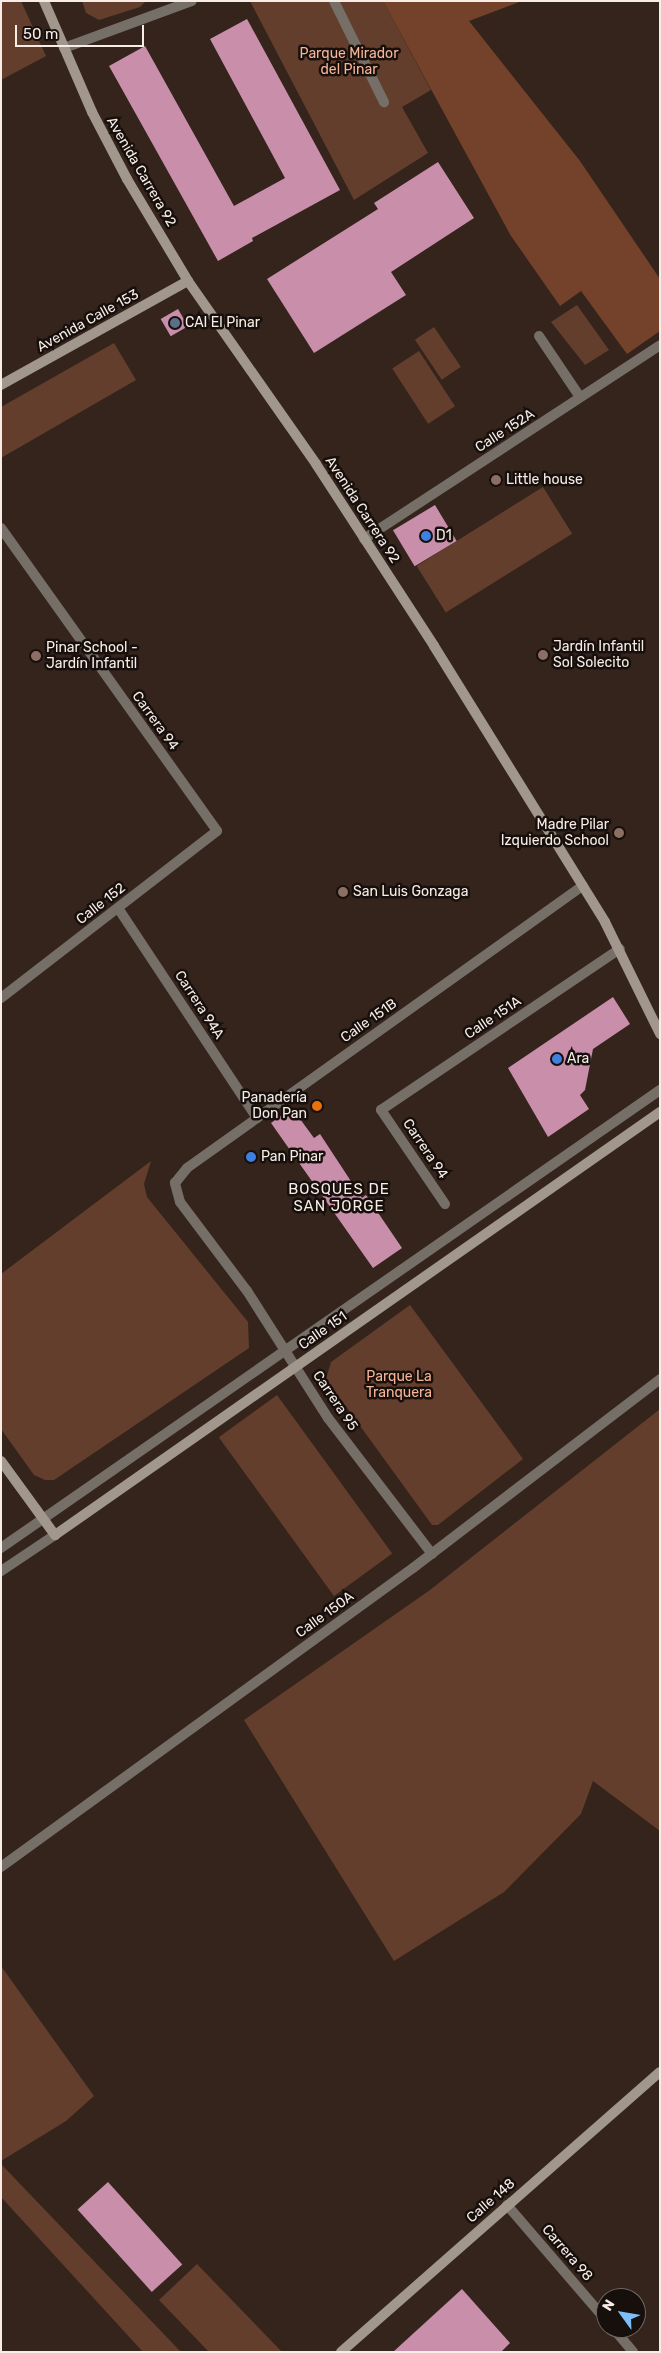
<!DOCTYPE html>
<meta charset="utf-8">
<style>
body{margin:0}
#map{position:relative;width:661px;height:2353px;overflow:hidden;background:#34241c;font-family:Rubik,sans-serif}
div>[style]{position:absolute}
[style*='--x']{left:calc(var(--x)*1px);top:calc(var(--y)*1px);width:calc(var(--w)*1px);rotate:calc(var(--a)*1deg)}
.green>*{inset:0;background:#633e2c;transform-origin:0 0}
.forest>*{inset:0;background:#74422a}
.building>*{inset:0;background:#c88eaa;transform-origin:0 0}
.street>*{height:10px;margin:-5px;padding:0 5px;transform-origin:5px;border-radius:5px;background:#756f68}
.secondary>*{height:10px;margin:-5px;padding:0 5px;transform-origin:5px;border-radius:5px;background:#a1978c}
.dots>*{width:14px;height:14px;translate:-50% -50%;box-sizing:border-box;border:2px solid #160f0c;border-radius:50%}
span{translate:-50% -50%;white-space:nowrap;text-align:center;line-height:1.15;-webkit-text-stroke:5px #160f0c;paint-order:stroke}
.park-label{font-size:14px;color:#f7b597}
.street-label{font-size:14px;color:#f7ece6}
.poi-label{font-size:14px;color:#f7ece6}
.left{translate:0 -50%;text-align:left}
.right{translate:-100% -50%;text-align:right}
.neighbourhood-label{font-size:15px;color:#f7ece6;letter-spacing:1px}
.frame{position:absolute;inset:0;border:2px solid #f7ece6;pointer-events:none}
.north{position:absolute;left:596px;top:2288px;width:50px;height:50px;box-sizing:border-box;background:#160f0c;border:1px solid #706763;border-radius:50%;rotate:302deg;font-size:14px;font-weight:700;line-height:20px;text-align:center;color:#f7ece6}
.north::after{content:'';display:block;margin:auto;width:18px;height:22px;background:#7dbef9;clip-path:polygon(50% 0,100% 100%,50% 72%,0 100%)}
.scale{position:absolute;left:15px;top:25px;width:129px;height:22px;box-sizing:border-box;border:2px solid #f7ece6;border-top:0;padding-left:6px;font-size:15px;line-height:18px;white-space:nowrap;color:#f7ece6;-webkit-text-stroke:4px #160f0c;paint-order:stroke}
</style>
<div id="map">
<div class="green">
<i style="clip-path:polygon(1px 1px,21px 1px,46px 56px,1px 80px)"></i>
<i style="clip-path:polygon(82px 1px,146px 1px,140px 7px,99px 20px,86px 13px)"></i>
<i style="clip-path:polygon(250px 1px,383px 1px,431px 90px,402px 107px,428px 153px,354px 200px)"></i>
<i style="clip-path:polygon(577px 305px,609px 350px,585px 365px,551px 322px)"></i>
<i style="left:434px;top:327px;width:48px;height:23px;rotate:56deg"></i>
<i style="clip-path:polygon(114px 343px,136px 380px,1px 458px,1px 407px)"></i>
<i style="left:419px;top:351px;width:66px;height:32px;rotate:57deg"></i>
<i style="left:543px;top:487px;width:55px;height:149px;rotate:58deg"></i>
<i style="clip-path:polygon(151px 1161px,144px 1184px,147px 1197px,248px 1322px,249px 1348px,54px 1480px,45px 1480px,34px 1475px,1px 1429px,1px 1274px)"></i>
<i style="clip-path:polygon(410px 1305px,523px 1459px,438px 1525px,432px 1525px,326px 1379px,331px 1362px)"></i>
<i style="left:277px;top:1395px;width:196px;height:72px;rotate:54deg"></i>
<i style="clip-path:polygon(660px 1409px,660px 1831px,593px 1781px,581px 1814px,504px 1892px,394px 1961px,244px 1720px,430px 1590px)"></i>
<i style="clip-path:polygon(1px 1966px,94px 2096px,66px 2121px,1px 2161px)"></i>
<i style="clip-path:polygon(1px 2164px,181px 2352px,143px 2352px,1px 2197px)"></i>
<i style="clip-path:polygon(197px 2264px,282px 2352px,209px 2352px,159px 2300px)"></i>
</div>
<div class="forest">
<i style="clip-path:polygon(383px 1px,522px 1px,469px 21px,580px 161px,660px 279px,660px 331px,627px 354px,581px 291px,560px 306px,511px 236px)"></i>
</div>
<div class="building">
<i style="clip-path:polygon(247px 19px,340px 190px,252px 238px,253px 241px,218px 261px,109px 66px,145px 46px,234px 206px,285px 178px,210px 39px)"></i>
<i style="clip-path:polygon(438px 162px,474px 218px,391px 272px,406px 295px,314px 353px,267px 279px,378px 209px,374px 203px)"></i>
<i style="left:178px;top:309px;width:20px;height:20px;rotate:60deg"></i>
<i style="left:435px;top:505px;width:42px;height:49px;rotate:59deg"></i>
<i style="clip-path:polygon(613px 997px,630px 1024px,593px 1049px,585px 1090px,580px 1095px,589px 1109px,548px 1137px,508px 1068px)"></i>
<i style="clip-path:polygon(292px 1108px,314px 1138px,320px 1134px,362px 1198px,366px 1195px,402px 1248px,373px 1268px,271px 1123px)"></i>
<i style="left:108px;top:2182px;width:111px;height:41px;rotate:48deg"></i>
<i style="clip-path:polygon(462px 2289px,510px 2343px,501px 2352px,393px 2352px)"></i>
</div>
<div class="street">
<i style="--x:334;--y:1;--w:113;--a:63.7"></i>
<i style="--x:64;--y:48;--w:136;--a:-20.2"></i>
<i style="--x:539;--y:336;--w:73;--a:56.1"></i>
<i style="--x:1;--y:528;--w:372;--a:54.5"></i>
<i style="--x:217;--y:831;--w:273;--a:142.3"></i>
<i style="--x:364;--y:539;--w:354;--a:-33.2"></i>
<i style="--x:118;--y:908;--w:252;--a:56.5"></i>
<i style="--x:445;--y:1204;--w:114;--a:-124.2"></i>
<i style="--x:381;--y:1110;--w:288;--a:-34"></i>
<i style="--x:1;--y:1548;--w:803;--a:-34.8"></i>
<i style="--x:432;--y:1554;--w:171;--a:-127.4"></i>
<i style="--x:328;--y:1418;--w:151;--a:-122.5"></i>
<i style="--x:247;--y:1291;--w:111;--a:-127"></i>
<i style="--x:180;--y:1202;--w:20;--a:-105"></i>
<i style="--x:175;--y:1183;--w:19;--a:-51"></i>
<i style="--x:187;--y:1168;--w:486;--a:-35.5"></i>
<i style="--x:1;--y:1571;--w:65;--a:-33.7"></i>
<i style="--x:1;--y:1867;--w:509;--a:-35.97"></i>
<i style="--x:413;--y:1568;--w:311;--a:-37.4"></i>
<i style="--x:507;--y:2205;--w:152;--a:49.3"></i>
<i style="--x:613;--y:2328;--w:31;--a:50"></i>
</div>
<div class="secondary">
<i style="--x:44;--y:1;--w:121;--a:66.6"></i>
<i style="--x:92;--y:112;--w:76;--a:62.4"></i>
<i style="--x:127;--y:179;--w:119;--a:59.1"></i>
<i style="--x:188;--y:281;--w:223;--a:55"></i>
<i style="--x:316;--y:464;--w:217;--a:57"></i>
<i style="--x:434;--y:646;--w:325;--a:58.2"></i>
<i style="--x:605;--y:922;--w:125;--a:63.8"></i>
<i style="--x:1;--y:385;--w:214;--a:-29.1"></i>
<i style="--x:1;--y:1461;--w:92;--a:53.9"></i>
<i style="--x:55;--y:1535;--w:738;--a:-34.96"></i>
<i style="--x:341;--y:2352;--w:424;--a:-41.3"></i>
</div>
<div class="dots">
<i style="left:175px;top:323px;background:#5c6f8a"></i>
<i style="left:496px;top:480px;background:#8d6e63"></i>
<i style="left:426px;top:536px;background:#3f7fe0"></i>
<i style="left:543px;top:655px;background:#8d6e63"></i>
<i style="left:36px;top:656px;background:#8d6e63"></i>
<i style="left:619px;top:833px;background:#8d6e63"></i>
<i style="left:343px;top:892px;background:#8d6e63"></i>
<i style="left:557px;top:1059px;background:#3f7fe0"></i>
<i style="left:317px;top:1106px;background:#e8710a"></i>
<i style="left:251px;top:1157px;background:#3f7fe0"></i>
</div>
<div class="park-label">
<span style="left:349px;top:62px">Parque Mirador<br>del Pinar</span>
<span style="left:399px;top:1385px">Parque La<br>Tranquera</span>
</div>
<div class="street-label">
<span style="left:141px;top:172px;rotate:60deg">Avenida Carrera 92</span>
<span style="left:88px;top:321px;rotate:-29deg">Avenida Calle 153</span>
<span style="left:505px;top:431px;rotate:-33deg">Calle 152A</span>
<span style="left:362px;top:510px;rotate:57deg">Avenida Carrera 92</span>
<span style="left:155px;top:721px;rotate:54deg">Carrera 94</span>
<span style="left:101px;top:904px;rotate:-38deg">Calle 152</span>
<span style="left:199px;top:1005px;rotate:57deg">Carrera 94A</span>
<span style="left:493px;top:1018px;rotate:-34deg">Calle 151A</span>
<span style="left:369px;top:1021px;rotate:-35deg">Calle 151B</span>
<span style="left:425px;top:1149px;rotate:56deg">Carrera 94</span>
<span style="left:323px;top:1331px;rotate:-35deg">Calle 151</span>
<span style="left:335px;top:1401px;rotate:56deg">Carrera 95</span>
<span style="left:325px;top:1615px;rotate:-36deg">Calle 150A</span>
<span style="left:491px;top:2201px;rotate:-41deg">Calle 148</span>
<span style="left:567px;top:2253px;rotate:49deg">Carrera 98</span>
</div>
<div class="poi-label">
<span class="left" style="left:185px;top:323px">CAI El Pinar</span>
<span class="left" style="left:506px;top:480px">Little house</span>
<span class="left" style="left:436px;top:536px">D1</span>
<span class="left" style="left:553px;top:655px">Jardín Infantil<br>Sol Solecito</span>
<span class="left" style="left:46px;top:656px">Pinar School -<br>Jardín Infantil</span>
<span class="right" style="left:609px;top:833px">Madre Pilar<br>Izquierdo School</span>
<span class="left" style="left:353px;top:892px">San Luis Gonzaga</span>
<span class="left" style="left:567px;top:1059px">Ara</span>
<span class="right" style="left:307px;top:1106px">Panadería<br>Don Pan</span>
<span class="left" style="left:261px;top:1157px">Pan Pinar</span>
</div>
<div class="neighbourhood-label">
<span style="left:339px;top:1198px">BOSQUES DE<br>SAN JORGE</span>
</div>
<div class="frame"></div>
<div class="north">N</div>
<div class="scale">50 m</div>
</div>
